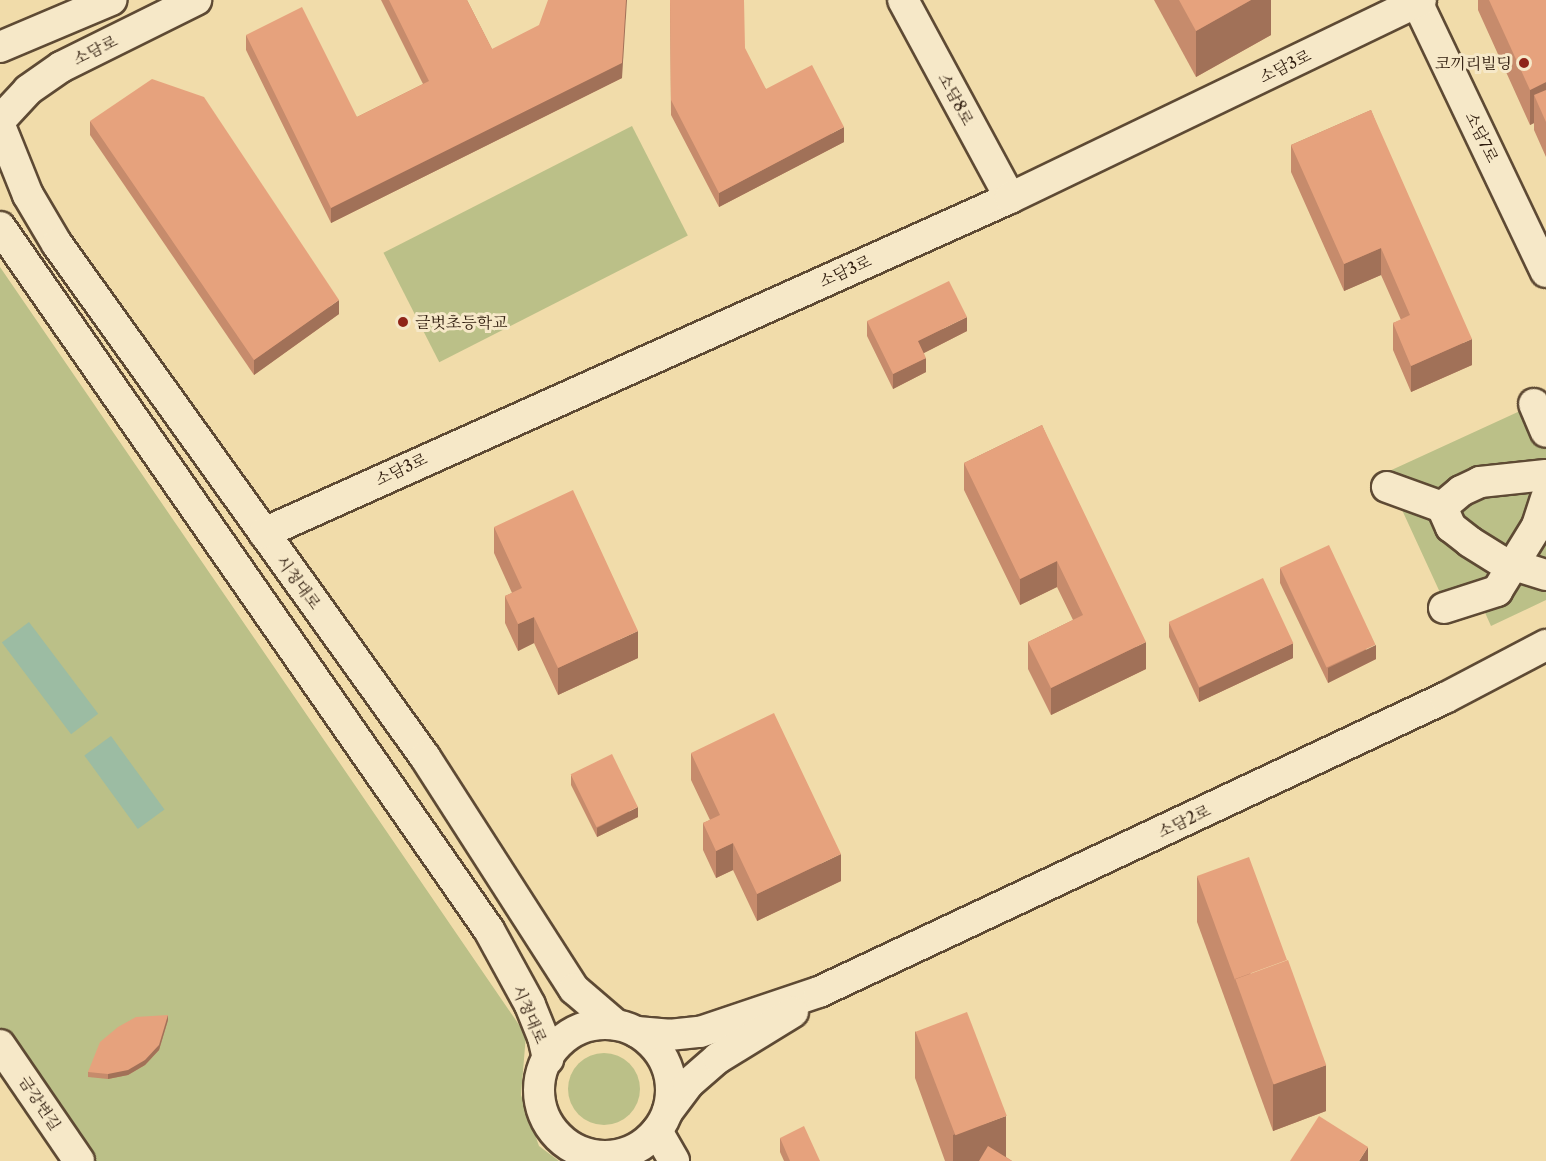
<!DOCTYPE html>
<meta charset="utf-8">
<style>
body{margin:0}
#map{position:relative;width:1546px;height:1161px;overflow:hidden;background:#f1dcaa;font-family:"Libre Caslon Text","Noto Serif KR",serif}
div>[style]{position:absolute}
[style*='--x']{left:calc(var(--x)*1px);top:calc(var(--y)*1px);width:calc(var(--w)*1px);rotate:calc(var(--a)*1deg)}
.green>*{inset:0;background:#bbc088;transform-origin:0 0}
.round{border-radius:50%}
.water>*{inset:0;background:#9cbca3;transform-origin:0 0}
.roads{filter:drop-shadow(2px 0 #5e4a34) drop-shadow(-2px 0 #5e4a34) drop-shadow(0 2px #5e4a34) drop-shadow(0 -2px #5e4a34)}
.minor>*{height:30px;margin:-15px;padding:0 15px;transform-origin:15px;border-radius:15px;background:#f6e8c8}
.minor>.ring{margin:-15px;padding:0;box-sizing:content-box;background:none;border:30px solid #f6e8c8;border-radius:50%}
.wall>*{inset:0;background:#c68b6c}
.shaded-wall>*{inset:0;background:#a17158}
.building>*{inset:0;background:#e6a27d;transform-origin:0 0}
.dots>*{width:16px;height:16px;translate:-50% -50%;box-sizing:border-box;border:3px solid #f6e8c8;border-radius:50%}
span{translate:-50% -50%;white-space:nowrap;text-align:center;line-height:1.15;-webkit-text-stroke:6px #f6e8c8;paint-order:stroke}
.street-label{font-size:16px;color:#2d1a0c}
.poi-label{font-size:16px;color:#2d1a0c}
.right{translate:-100% -50%;text-align:right}
.left{translate:0 -50%;text-align:left}
</style>
<div id="map">
<div class="green">
<i style="left:632px;top:126px;width:123px;height:279px;rotate:63deg"></i>
<i style="clip-path:polygon(0 267px,526px 1035px,521px 1095px,539px 1146px,559px 1161px,86px 1161px,0 1034px)"></i>
<i style="clip-path:polygon(1546px 399px,1546px 600px,1491px 626px,1473px 586px,1443px 599px,1385px 473px)"></i>
<i class="round" style="left:568px;top:1053px;width:72px;height:72px"></i>
</div>
<div class="water">
<i style="left:29px;top:622px;width:115px;height:34px;rotate:53deg"></i>
<i style="left:111px;top:736px;width:91px;height:33px;rotate:54deg"></i>
</div>
<div class="roads">
<div class="minor">
<i style="--x:903;--y:0;--w:225;--a:61.6"></i>
<i style="--x:1417;--y:2;--w:299;--a:64.5"></i>
<i style="--x:0;--y:47;--w:121;--a:-22.9"></i>
<i style="--x:5;--y:115;--w:34;--a:-47"></i>
<i style="--x:28;--y:90;--w:40;--a:-34.9"></i>
<i style="--x:61;--y:67;--w:151;--a:-26.4"></i>
<i style="--x:1;--y:128;--w:72;--a:68.1"></i>
<i style="--x:28;--y:195;--w:57;--a:59.4"></i>
<i style="--x:57;--y:244;--w:631;--a:54.35"></i>
<i style="--x:425;--y:757;--w:276;--a:57.3"></i>
<i style="--x:574;--y:989;--w:54;--a:40.5"></i>
<i style="--x:0;--y:227;--w:856;--a:55.18"></i>
<i style="--x:489;--y:930;--w:85;--a:61.3"></i>
<i style="--x:530;--y:1005;--w:35;--a:68"></i>
<i style="--x:543;--y:1037;--w:23;--a:77"></i>
<i style="--x:1534;--y:404;--w:30;--a:67"></i>
<i style="--x:1387;--y:487;--w:59;--a:20"></i>
<i style="--x:1442;--y:507;--w:22;--a:66"></i>
<i style="--x:1451;--y:527;--w:24;--a:38"></i>
<i style="--x:1470;--y:542;--w:36;--a:32"></i>
<i style="--x:1501;--y:561;--w:47;--a:17.3"></i>
<i style="--x:1442;--y:507;--w:25;--a:-40"></i>
<i style="--x:1461;--y:491;--w:21;--a:-25"></i>
<i style="--x:1480;--y:482;--w:66;--a:-6.1"></i>
<i style="--x:264;--y:533;--w:818;--a:-24.18"></i>
<i style="--x:1010;--y:198;--w:456;--a:-25.7"></i>
<i style="--x:1444;--y:608;--w:56;--a:-17.8"></i>
<i style="--x:1497;--y:591;--w:76;--a:-58.4"></i>
<i style="--x:1537;--y:526;--w:29;--a:-72"></i>
<i class="ring" style="left:539px;top:1024px;width:102px;height:102px"></i>
<i style="--x:637;--y:1032;--w:32;--a:5"></i>
<i style="--x:669;--y:1035;--w:31;--a:-6"></i>
<i style="--x:700;--y:1032;--w:126;--a:-18.6"></i>
<i style="--x:819;--y:992;--w:692;--a:-25.16"></i>
<i style="--x:1445;--y:698;--w:114;--a:-27.7"></i>
<i style="--x:0;--y:1045;--w:140;--a:55.7"></i>
<i style="--x:668;--y:1111;--w:34;--a:-53"></i>
<i style="--x:688;--y:1084;--w:40;--a:-41"></i>
<i style="--x:718;--y:1058;--w:88;--a:-31.5"></i>
<i style="--x:657;--y:1131;--w:34;--a:60"></i>
</div>
</div>
<div class="wall">
<i style="clip-path:polygon(381px 0,467px 0,492px 49px,622px 78px,331px 223px,246px 50px,246px 35px,357px 117px,423px 84px)"></i>
<i style="clip-path:polygon(670px 0,766px 89px,844px 142px,719px 207px,671px 115px)"></i>
<i style="clip-path:polygon(1154px 0,1271px 0,1271px 35px,1196px 77px)"></i>
<i style="clip-path:polygon(1478px 0,1546px 0,1546px 157px,1534px 130px,1534px 123px,1530px 125px,1478px 10px)"></i>
<i style="clip-path:polygon(1371px 110px,1472px 365px,1411px 392px,1393px 350px,1393px 323px,1401px 320px,1381px 275px,1344px 291px,1291px 172px,1291px 145px)"></i>
<i style="clip-path:polygon(90px 121px,339px 314px,254px 375px,90px 135px)"></i>
<i style="clip-path:polygon(867px 321px,967px 331px,924px 353px,926px 372px,893px 389px,867px 336px)"></i>
<i style="clip-path:polygon(1042px 425px,1146px 669px,1051px 715px,1028px 669px,1028px 642px,1073px 620px,1057px 587px,1020px 605px,964px 490px,964px 463px)"></i>
<i style="clip-path:polygon(494px 527px,638px 658px,558px 695px,534px 643px,518px 651px,505px 623px,505px 596px,512px 593px,494px 553px)"></i>
<i style="clip-path:polygon(1280px 568px,1376px 659px,1328px 683px,1280px 583px)"></i>
<i style="clip-path:polygon(1169px 623px,1293px 658px,1199px 702px,1169px 637px)"></i>
<i style="clip-path:polygon(691px 753px,841px 881px,757px 921px,733px 870px,716px 878px,703px 850px,703px 823px,710px 820px,691px 780px)"></i>
<i style="clip-path:polygon(571px 775px,638px 817px,597px 837px,571px 785px)"></i>
<i style="clip-path:polygon(1197px 876px,1326px 1111px,1273px 1131px,1197px 922px)"></i>
<i style="clip-path:polygon(168px 1020px,159px 1050px,145px 1065px,128px 1075px,108px 1079px,88px 1077px,88px 1072px)"></i>
<i style="clip-path:polygon(915px 1031px,1006px 1157px,1012px 1161px,945px 1161px,915px 1078px)"></i>
<i style="clip-path:polygon(780px 1138px,820px 1161px,784px 1161px,780px 1152px)"></i>
</div>
<div class="shaded-wall">
<i style="clip-path:polygon(626px 0,627px 0,622px 78px,331px 223px,331px 208px)"></i>
<i style="clip-path:polygon(1251px 0,1271px 0,1271px 35px,1196px 77px,1196px 31px)"></i>
<i style="clip-path:polygon(1546px 82px,1546px 117px,1534px 95px,1534px 123px,1530px 125px,1530px 90px)"></i>
<i style="clip-path:polygon(844px 127px,844px 142px,719px 207px,719px 193px)"></i>
<i style="clip-path:polygon(1381px 248px,1381px 275px,1344px 291px,1344px 264px)"></i>
<i style="clip-path:polygon(339px 300px,339px 314px,254px 375px,254px 360px)"></i>
<i style="clip-path:polygon(967px 317px,967px 331px,918px 356px,918px 341px)"></i>
<i style="clip-path:polygon(1472px 339px,1472px 365px,1411px 392px,1411px 366px)"></i>
<i style="clip-path:polygon(926px 358px,926px 372px,893px 389px,893px 374px)"></i>
<i style="clip-path:polygon(1057px 561px,1057px 587px,1020px 605px,1020px 579px)"></i>
<i style="clip-path:polygon(534px 617px,534px 643px,518px 651px,518px 624px)"></i>
<i style="clip-path:polygon(638px 631px,638px 658px,558px 695px,558px 668px)"></i>
<i style="clip-path:polygon(1146px 642px,1146px 669px,1051px 715px,1051px 688px)"></i>
<i style="clip-path:polygon(1293px 643px,1293px 658px,1199px 702px,1199px 688px)"></i>
<i style="clip-path:polygon(1376px 645px,1376px 659px,1328px 683px,1328px 668px)"></i>
<i style="clip-path:polygon(638px 807px,638px 817px,597px 837px,597px 828px)"></i>
<i style="clip-path:polygon(733px 843px,733px 870px,716px 878px,716px 851px)"></i>
<i style="clip-path:polygon(841px 854px,841px 881px,757px 921px,757px 894px)"></i>
<i style="clip-path:polygon(168px 1015px,168px 1020px,159px 1050px,145px 1065px,128px 1075px,108px 1079px,108px 1074px)"></i>
<i style="clip-path:polygon(1326px 1065px,1326px 1111px,1273px 1131px,1273px 1084px)"></i>
<i style="clip-path:polygon(1006px 1116px,1006px 1161px,953px 1161px,953px 1135px)"></i>
<i style="clip-path:polygon(1368px 1147px,1368px 1161px,1359px 1161px)"></i>
</div>
<div class="building">
<i style="clip-path:polygon(389px 0,467px 0,492px 49px,539px 25px,548px 0,626px 0,622px 63px,331px 208px,246px 35px,302px 7px,357px 117px,429px 81px)"></i>
<i style="clip-path:polygon(670px 0,744px 0,745px 48px,766px 89px,812px 65px,844px 127px,719px 193px,671px 100px)"></i>
<i style="clip-path:polygon(1179px 0,1251px 0,1196px 31px)"></i>
<i style="clip-path:polygon(1489px 0,1546px 0,1546px 82px,1530px 90px)"></i>
<i style="clip-path:polygon(152px 79px,204px 97px,339px 300px,254px 360px,90px 121px)"></i>
<i style="clip-path:polygon(1546px 90px,1546px 122px,1534px 95px)"></i>
<i style="clip-path:polygon(1371px 110px,1472px 339px,1411px 366px,1393px 323px,1410px 315px,1381px 248px,1344px 264px,1291px 145px)"></i>
<i style="clip-path:polygon(949px 281px,967px 317px,918px 341px,926px 358px,893px 374px,867px 321px)"></i>
<i style="clip-path:polygon(1042px 425px,1146px 642px,1051px 688px,1028px 642px,1083px 615px,1057px 561px,1020px 579px,964px 463px)"></i>
<i style="clip-path:polygon(573px 490px,638px 631px,558px 668px,534px 617px,518px 624px,505px 596px,522px 588px,494px 527px)"></i>
<i style="left:1329px;top:545px;width:110px;height:54px;rotate:65deg"></i>
<i style="left:1263px;top:578px;width:72px;height:104px;rotate:65deg"></i>
<i style="clip-path:polygon(774px 713px,841px 854px,757px 894px,733px 843px,716px 851px,703px 823px,720px 815px,691px 753px)"></i>
<i style="left:612px;top:754px;width:59px;height:46px;rotate:64deg"></i>
<i style="clip-path:polygon(1249px 857px,1287px 960px,1235px 979px,1235px 980px,1197px 876px)"></i>
<i style="left:1288px;top:960px;width:112px;height:56px;rotate:70deg"></i>
<i style="left:967px;top:1012px;width:111px;height:55px;rotate:69deg"></i>
<i style="clip-path:polygon(168px 1015px,159px 1045px,145px 1060px,128px 1070px,108px 1074px,88px 1072px,100px 1042px,118px 1027px,136px 1017px)"></i>
<i style="clip-path:polygon(1319px 1116px,1368px 1147px,1359px 1161px,1290px 1161px)"></i>
<i style="clip-path:polygon(804px 1126px,820px 1161px,790px 1161px,780px 1138px)"></i>
<i style="clip-path:polygon(988px 1146px,1012px 1161px,979px 1161px)"></i>
</div>
<div class="dots">
<i style="left:1524px;top:63px;background:#8f2418"></i>
<i style="left:403px;top:322px;background:#8f2418"></i>
</div>
<div class="street-label">
<span style="left:95px;top:50px;rotate:-26deg">소담로</span>
<span style="left:1285px;top:66px;rotate:-26deg">소담3로</span>
<span style="left:956px;top:99px;rotate:62deg">소담8로</span>
<span style="left:1482px;top:137px;rotate:64deg">소담7로</span>
<span style="left:845px;top:271px;rotate:-24deg">소담3로</span>
<span style="left:401px;top:469px;rotate:-25deg">소담3로</span>
<span style="left:299px;top:582px;rotate:54deg">시청대로</span>
<span style="left:1184px;top:821px;rotate:-25deg">소담2로</span>
<span style="left:530px;top:1014px;rotate:67deg">시청대로</span>
<span style="left:40px;top:1103px;rotate:56deg">금강변길</span>
</div>
<div class="poi-label">
<span class="right" style="left:1512px;top:63px">코끼리빌딩</span>
<span class="left" style="left:415px;top:322px">글벗초등학교</span>
</div>
</div>
